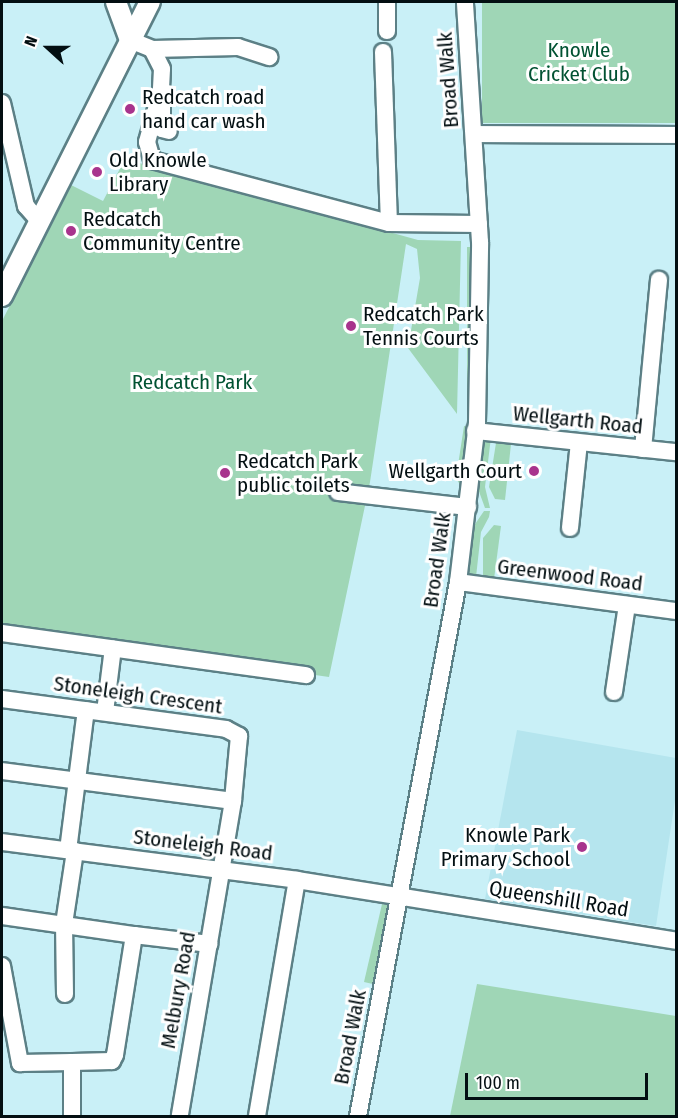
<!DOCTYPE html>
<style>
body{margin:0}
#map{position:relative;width:678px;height:1118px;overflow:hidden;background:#c9f0f7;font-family:"Fira Sans Condensed",sans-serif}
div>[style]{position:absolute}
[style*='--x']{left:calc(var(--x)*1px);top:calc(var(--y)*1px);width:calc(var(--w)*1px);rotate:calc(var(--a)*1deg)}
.built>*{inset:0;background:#b5e5ee}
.green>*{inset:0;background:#9fd6b6;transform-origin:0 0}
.roads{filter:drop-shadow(2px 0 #5c8086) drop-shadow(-2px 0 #5c8086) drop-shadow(0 2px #5c8086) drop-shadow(0 -2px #5c8086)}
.minor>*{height:16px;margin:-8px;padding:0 8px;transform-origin:8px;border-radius:8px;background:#fff}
.major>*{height:20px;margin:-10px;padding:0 10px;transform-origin:10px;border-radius:10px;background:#fff}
.dots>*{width:16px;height:16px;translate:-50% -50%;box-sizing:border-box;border:3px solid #fff;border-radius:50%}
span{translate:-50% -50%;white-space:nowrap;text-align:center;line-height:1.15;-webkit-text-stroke:6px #fff;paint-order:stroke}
.park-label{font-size:21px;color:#015232}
.street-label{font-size:21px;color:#030f12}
.poi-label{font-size:21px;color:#030f12}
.left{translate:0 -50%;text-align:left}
.right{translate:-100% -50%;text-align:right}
.frame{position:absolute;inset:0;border:3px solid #030f12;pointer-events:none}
.north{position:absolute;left:18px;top:18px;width:60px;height:60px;-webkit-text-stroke:4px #fff;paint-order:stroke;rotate:291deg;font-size:16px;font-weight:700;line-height:24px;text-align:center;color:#030f12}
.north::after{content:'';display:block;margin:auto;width:21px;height:27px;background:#030f12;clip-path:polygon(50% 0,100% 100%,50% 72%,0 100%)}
.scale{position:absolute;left:465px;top:1073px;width:183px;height:27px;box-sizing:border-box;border:3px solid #030f12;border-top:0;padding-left:8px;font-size:18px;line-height:21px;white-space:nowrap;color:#030f12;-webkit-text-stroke:4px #fff;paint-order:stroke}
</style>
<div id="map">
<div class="built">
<i style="clip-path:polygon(517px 730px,676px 758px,676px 794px,656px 926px,485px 899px)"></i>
</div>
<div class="green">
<i style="left:482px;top:2px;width:194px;height:121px"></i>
<i style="clip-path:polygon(125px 159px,418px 240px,461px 241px,457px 414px,408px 348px,420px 278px,417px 249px,406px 244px,370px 482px,329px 677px,2px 630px,2px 321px,71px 185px,103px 201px)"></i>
<i style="left:467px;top:247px;width:8px;height:171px"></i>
<i style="clip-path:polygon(464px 426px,470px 427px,462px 488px,456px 478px)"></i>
<i style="clip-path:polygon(491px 437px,485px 487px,490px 508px,485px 508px,477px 486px,482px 441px)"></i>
<i style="clip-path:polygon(496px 443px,511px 444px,505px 500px,495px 499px,489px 487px)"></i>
<i style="clip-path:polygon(484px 511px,490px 511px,489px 517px,481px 532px,476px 577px,471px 576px,467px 573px,471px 530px)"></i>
<i style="clip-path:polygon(494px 525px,501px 526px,494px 579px,483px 578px,483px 538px)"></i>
<i style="left:382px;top:904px;width:9px;height:80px;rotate:13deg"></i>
<i style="clip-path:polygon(477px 984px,676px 1016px,676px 1116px,450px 1116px)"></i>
</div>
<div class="roads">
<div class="minor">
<i style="--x:387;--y:31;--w:29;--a:-90"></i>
<i style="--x:130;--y:40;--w:24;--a:22"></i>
<i style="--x:152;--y:49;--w:22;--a:63"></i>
<i style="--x:162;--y:69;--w:22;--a:93"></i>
<i style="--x:161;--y:91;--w:53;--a:105.4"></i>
<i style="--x:147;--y:142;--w:19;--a:74"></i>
<i style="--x:152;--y:160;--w:245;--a:14.9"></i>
<i style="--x:389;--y:223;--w:90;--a:0.6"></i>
<i style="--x:152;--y:49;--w:86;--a:-1.3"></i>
<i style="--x:238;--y:47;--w:33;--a:18"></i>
<i style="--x:383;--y:52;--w:171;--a:88"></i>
<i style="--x:2;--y:103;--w:106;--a:76.9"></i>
<i style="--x:26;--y:206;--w:20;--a:49"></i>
<i style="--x:162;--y:104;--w:25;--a:90"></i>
<i style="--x:162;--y:129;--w:7;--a:16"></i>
<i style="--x:475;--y:134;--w:201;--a:0.3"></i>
<i style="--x:475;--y:431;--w:202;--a:6"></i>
<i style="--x:643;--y:449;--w:170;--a:-84.6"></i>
<i style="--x:338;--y:492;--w:131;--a:6.6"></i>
<i style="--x:570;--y:528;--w:85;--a:-84"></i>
<i style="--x:458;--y:582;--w:220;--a:7.6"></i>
<i style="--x:2;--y:633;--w:307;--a:7.9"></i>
<i style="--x:614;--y:692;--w:88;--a:-81.5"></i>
<i style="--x:2;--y:699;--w:226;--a:7.6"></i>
<i style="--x:226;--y:729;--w:15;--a:28"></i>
<i style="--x:239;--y:736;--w:65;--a:95.3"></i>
<i style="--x:233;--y:801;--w:319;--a:99.6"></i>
<i style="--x:105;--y:712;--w:64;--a:-82.9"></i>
<i style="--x:2;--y:771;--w:233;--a:7.4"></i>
<i style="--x:2;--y:842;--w:297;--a:7.3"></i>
<i style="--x:297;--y:880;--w:384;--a:9.1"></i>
<i style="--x:68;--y:850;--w:141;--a:-82.7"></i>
<i style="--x:2;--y:916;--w:133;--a:8.2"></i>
<i style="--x:134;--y:935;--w:121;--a:99"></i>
<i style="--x:115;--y:1055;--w:7;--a:117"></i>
<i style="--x:112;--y:1061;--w:40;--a:178.6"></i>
<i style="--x:134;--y:935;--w:76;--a:6.8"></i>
<i style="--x:2;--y:966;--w:99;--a:79.5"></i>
<i style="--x:20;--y:1063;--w:52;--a:-1.1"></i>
<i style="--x:72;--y:1062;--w:54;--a:90"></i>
<i style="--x:65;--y:994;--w:70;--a:-90.8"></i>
<i style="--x:64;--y:924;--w:74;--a:-81.4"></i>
<i style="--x:257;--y:1116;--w:239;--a:-80.4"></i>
<i style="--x:358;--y:1116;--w:543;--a:-79.39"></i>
<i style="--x:458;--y:582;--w:161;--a:-83.2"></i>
<i style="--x:477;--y:422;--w:180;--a:-89"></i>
<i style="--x:480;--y:242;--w:240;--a:-93.6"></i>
</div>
<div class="major">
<i style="--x:116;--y:2;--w:40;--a:69.8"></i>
<i style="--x:2;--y:296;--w:329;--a:-63.3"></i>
</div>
</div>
<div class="dots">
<i style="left:130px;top:109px;background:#a8348d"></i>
<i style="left:97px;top:172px;background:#a8348d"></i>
<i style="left:71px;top:231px;background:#a8348d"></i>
<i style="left:351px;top:326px;background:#a8348d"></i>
<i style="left:534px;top:471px;background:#a8348d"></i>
<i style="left:225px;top:473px;background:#a8348d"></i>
<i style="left:582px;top:847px;background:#a8348d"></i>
</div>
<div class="park-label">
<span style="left:579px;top:62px">Knowle<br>Cricket Club</span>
<span style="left:192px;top:382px">Redcatch Park</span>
</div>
<div class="street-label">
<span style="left:448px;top:80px;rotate:-94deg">Broad Walk</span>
<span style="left:578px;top:420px;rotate:6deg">Wellgarth Road</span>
<span style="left:437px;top:560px;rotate:-82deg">Broad Walk</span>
<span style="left:570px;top:575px;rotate:7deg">Greenwood Road</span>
<span style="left:138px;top:695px;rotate:8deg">Stoneleigh Crescent</span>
<span style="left:203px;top:845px;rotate:7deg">Stoneleigh Road</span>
<span style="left:559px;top:899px;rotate:9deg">Queenshill Road</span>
<span style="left:178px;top:990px;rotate:-80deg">Melbury Road</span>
<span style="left:350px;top:1037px;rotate:-79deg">Broad Walk</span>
</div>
<div class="poi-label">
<span class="left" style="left:142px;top:109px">Redcatch road<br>hand car wash</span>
<span class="left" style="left:109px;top:172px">Old Knowle<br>Library</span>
<span class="left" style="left:83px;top:231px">Redcatch<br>Community Centre</span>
<span class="left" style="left:363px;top:326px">Redcatch Park<br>Tennis Courts</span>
<span class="left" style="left:237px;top:473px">Redcatch Park<br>public toilets</span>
<span class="right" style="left:522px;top:471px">Wellgarth Court</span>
<span class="right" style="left:570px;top:847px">Knowle Park<br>Primary School</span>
</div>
<div class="frame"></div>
<div class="north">N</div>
<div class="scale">100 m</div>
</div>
